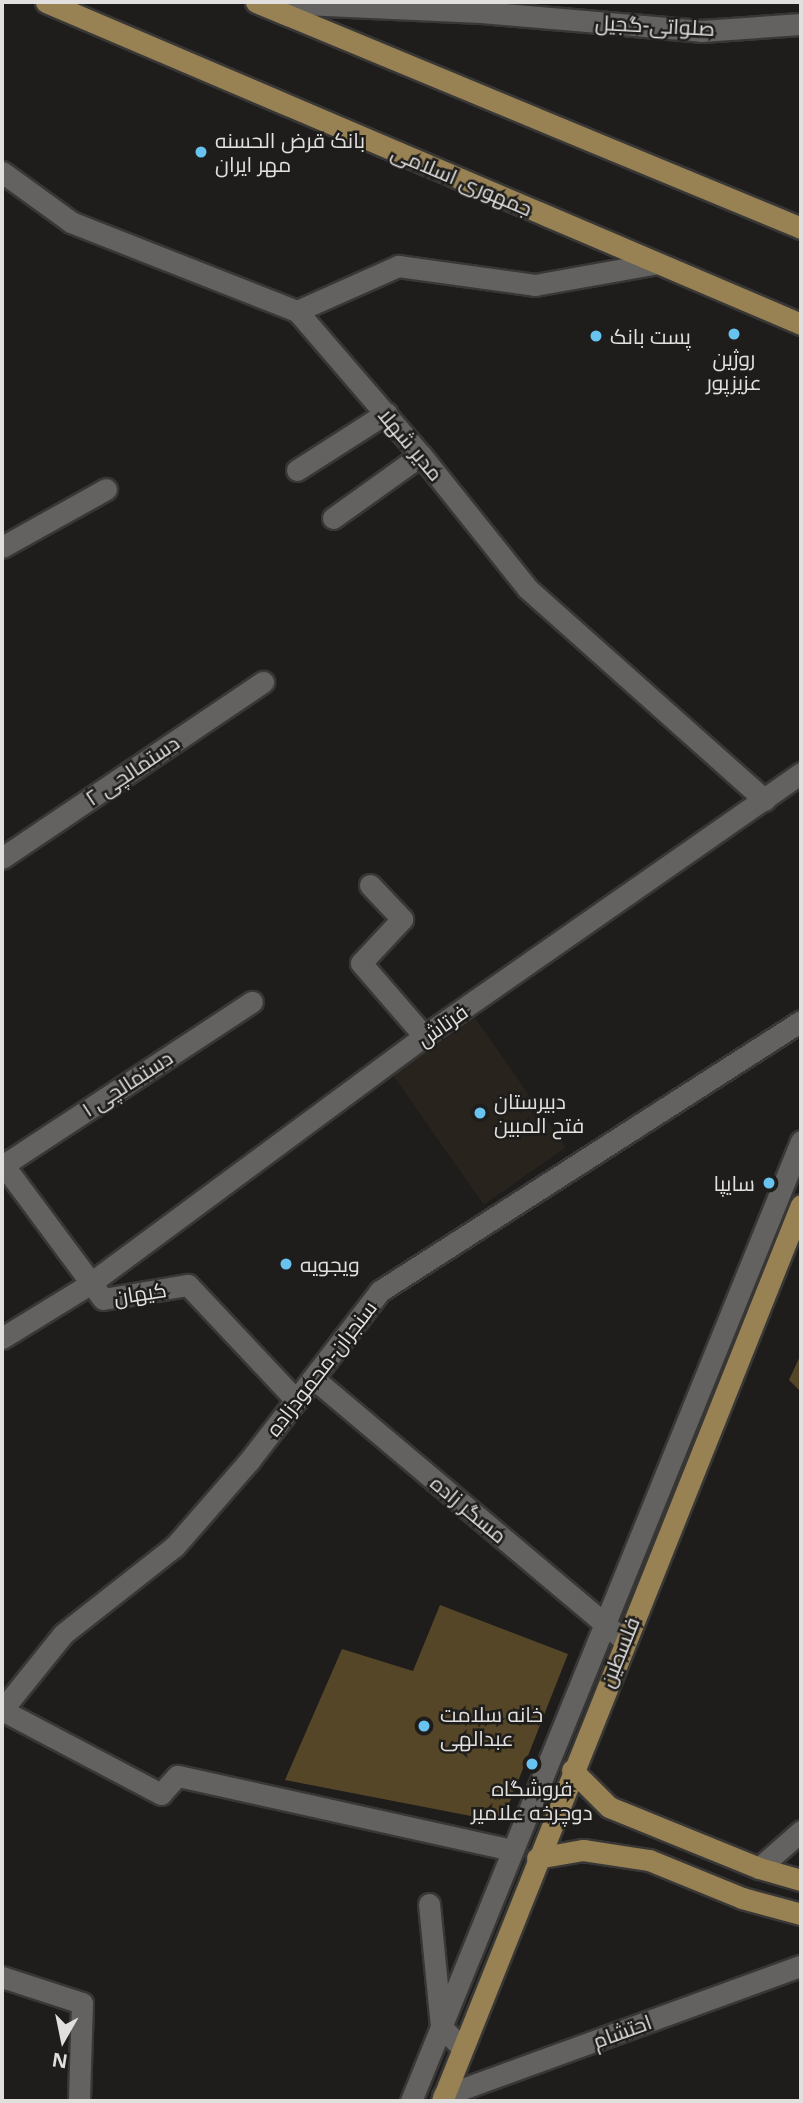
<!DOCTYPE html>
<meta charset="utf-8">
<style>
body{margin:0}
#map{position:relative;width:803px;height:2103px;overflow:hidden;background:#1e1d1b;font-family:"Noto Sans",Cairo,sans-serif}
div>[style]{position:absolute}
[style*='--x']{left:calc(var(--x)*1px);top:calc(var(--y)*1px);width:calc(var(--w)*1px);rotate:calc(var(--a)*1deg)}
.built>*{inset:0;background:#28241d;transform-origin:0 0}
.building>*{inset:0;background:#564628}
.roads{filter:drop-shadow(2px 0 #383736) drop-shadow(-2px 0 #383736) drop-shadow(0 2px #383736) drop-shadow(0 -2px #383736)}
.minor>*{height:21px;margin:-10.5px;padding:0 10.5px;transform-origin:10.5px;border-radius:10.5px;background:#636260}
.major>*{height:21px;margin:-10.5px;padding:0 10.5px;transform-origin:10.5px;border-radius:10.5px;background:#988153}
.dots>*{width:19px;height:19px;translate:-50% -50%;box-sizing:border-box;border:4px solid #1e1d1b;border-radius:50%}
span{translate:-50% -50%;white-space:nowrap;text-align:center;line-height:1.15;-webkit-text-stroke:5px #1e1d1b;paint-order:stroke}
.street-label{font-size:21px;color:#e1e0df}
.poi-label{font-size:21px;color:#e1e0df}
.left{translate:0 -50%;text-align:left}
.right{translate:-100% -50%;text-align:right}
.frame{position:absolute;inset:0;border:4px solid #e1e0df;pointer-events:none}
.north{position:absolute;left:28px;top:2005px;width:70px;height:70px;-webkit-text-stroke:5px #1e1d1b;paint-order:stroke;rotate:189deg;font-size:19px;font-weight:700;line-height:28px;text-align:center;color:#e1e0df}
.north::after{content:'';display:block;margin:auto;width:24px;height:32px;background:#e1e0df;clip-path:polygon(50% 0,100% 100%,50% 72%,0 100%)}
</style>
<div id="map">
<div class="built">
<i style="left:475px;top:1018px;width:158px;height:100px;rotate:55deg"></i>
</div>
<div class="building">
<i style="clip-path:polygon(801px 1354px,801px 1392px,789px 1380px)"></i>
<i style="clip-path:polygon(440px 1605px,568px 1654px,502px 1822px,285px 1780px,342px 1649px,413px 1671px)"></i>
</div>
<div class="roads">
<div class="minor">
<i style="--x:259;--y:2;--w:222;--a:2.6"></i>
<i style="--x:481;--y:12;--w:221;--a:4.9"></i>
<i style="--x:701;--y:31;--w:100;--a:-4"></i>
<i style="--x:2;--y:172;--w:85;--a:35.9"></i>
<i style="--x:71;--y:222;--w:243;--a:21.5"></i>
<i style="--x:297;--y:311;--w:190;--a:49.3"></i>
<i style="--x:421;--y:455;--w:171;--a:51.4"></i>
<i style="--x:528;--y:589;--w:317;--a:41.7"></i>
<i style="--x:297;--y:311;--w:111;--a:-24"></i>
<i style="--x:398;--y:266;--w:138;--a:7.9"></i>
<i style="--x:535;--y:285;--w:124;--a:-10.2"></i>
<i style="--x:297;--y:470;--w:106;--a:-32.6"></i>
<i style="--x:333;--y:518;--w:108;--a:-35.6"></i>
<i style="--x:2;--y:547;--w:119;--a:-29.1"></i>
<i style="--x:2;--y:858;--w:315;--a:-34"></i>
<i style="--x:370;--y:885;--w:47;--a:46.7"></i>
<i style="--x:402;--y:919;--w:60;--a:133"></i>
<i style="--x:361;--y:963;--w:96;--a:49.2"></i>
<i style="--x:2;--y:1163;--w:169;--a:53.4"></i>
<i style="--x:103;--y:1299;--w:86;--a:-9.4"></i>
<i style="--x:188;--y:1285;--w:158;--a:46.8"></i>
<i style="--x:2;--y:1166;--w:299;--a:-33.3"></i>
<i style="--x:2;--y:1338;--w:101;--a:-31.6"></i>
<i style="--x:88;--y:1285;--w:418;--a:-36.5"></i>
<i style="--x:424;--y:1036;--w:460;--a:-34.9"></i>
<i style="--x:313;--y:1378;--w:407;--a:40.1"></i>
<i style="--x:512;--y:1850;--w:343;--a:-167.5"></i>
<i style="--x:177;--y:1776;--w:24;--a:132"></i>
<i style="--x:161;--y:1794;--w:180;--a:-152.2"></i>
<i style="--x:2;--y:1710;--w:97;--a:-51.2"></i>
<i style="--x:63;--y:1634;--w:142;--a:-38.2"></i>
<i style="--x:175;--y:1546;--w:113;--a:-49"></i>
<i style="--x:249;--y:1461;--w:215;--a:-52.4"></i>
<i style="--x:380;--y:1291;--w:500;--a:-32.67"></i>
<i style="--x:759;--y:1868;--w:56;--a:-41.4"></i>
<i style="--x:429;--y:1904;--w:124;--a:84.4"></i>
<i style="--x:441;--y:2027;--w:29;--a:44"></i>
<i style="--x:2;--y:1977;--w:84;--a:18"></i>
<i style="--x:82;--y:2003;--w:98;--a:91.8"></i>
<i style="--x:443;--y:2096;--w:381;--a:-20"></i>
<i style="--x:411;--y:2101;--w:1036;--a:-67.89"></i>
</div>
<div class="major">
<i style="--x:46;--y:2;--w:821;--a:23.1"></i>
<i style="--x:256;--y:2;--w:590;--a:22.52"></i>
<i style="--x:572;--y:1770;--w:52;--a:45"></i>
<i style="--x:609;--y:1807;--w:162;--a:22.1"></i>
<i style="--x:759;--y:1868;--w:44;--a:15.9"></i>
<i style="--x:537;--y:1858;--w:47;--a:-9.9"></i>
<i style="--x:583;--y:1850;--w:67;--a:8.6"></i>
<i style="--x:649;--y:1860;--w:100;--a:22.2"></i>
<i style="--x:742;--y:1898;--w:61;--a:15.2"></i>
<i style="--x:442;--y:2101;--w:965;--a:-68.17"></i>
</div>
</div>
<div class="dots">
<i style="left:201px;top:152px;background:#69c3f1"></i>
<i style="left:734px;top:334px;background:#69c3f1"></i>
<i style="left:596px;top:336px;background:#69c3f1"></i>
<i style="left:480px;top:1113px;background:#69c3f1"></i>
<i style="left:769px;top:1183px;background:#69c3f1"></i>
<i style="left:286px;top:1264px;background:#69c3f1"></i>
<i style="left:424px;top:1726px;background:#69c3f1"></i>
<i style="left:532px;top:1764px;background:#69c3f1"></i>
</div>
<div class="street-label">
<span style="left:655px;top:25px;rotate:3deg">صلواتی-گجیل</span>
<span style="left:462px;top:180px;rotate:23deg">جمهوری اسلامی</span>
<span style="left:411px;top:444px;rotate:50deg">مدیر شهلا</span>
<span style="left:132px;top:770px;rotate:-34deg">دستمالچی ۲</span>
<span style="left:442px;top:1025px;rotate:-35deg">فرتاش</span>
<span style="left:127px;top:1083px;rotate:-33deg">دستمالچی ۱</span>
<span style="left:140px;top:1293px;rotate:-9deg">کیهان</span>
<span style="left:321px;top:1368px;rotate:-52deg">سنجران-محمودزاده</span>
<span style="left:469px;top:1509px;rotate:40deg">مسگر زاده</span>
<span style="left:619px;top:1652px;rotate:-68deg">فلسطین</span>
<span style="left:622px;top:2031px;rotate:-20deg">احتشام</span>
</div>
<div class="poi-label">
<span class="left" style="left:215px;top:152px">بانک قرض الحسنه<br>مهر ایران</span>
<span class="left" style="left:610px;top:336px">پست بانک</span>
<span style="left:734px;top:370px">روژین<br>عزیزپور</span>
<span class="left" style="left:494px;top:1113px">دبیرستان<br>فتح المبین</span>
<span class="right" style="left:755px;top:1183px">سایپا</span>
<span class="left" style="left:300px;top:1264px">ویجویه</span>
<span class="left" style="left:440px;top:1726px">خانه سلامت<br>عبدالهی</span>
<span style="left:532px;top:1800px">فروشگاه<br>دوچرخه علامیر</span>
</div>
<div class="frame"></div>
<div class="north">N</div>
</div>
